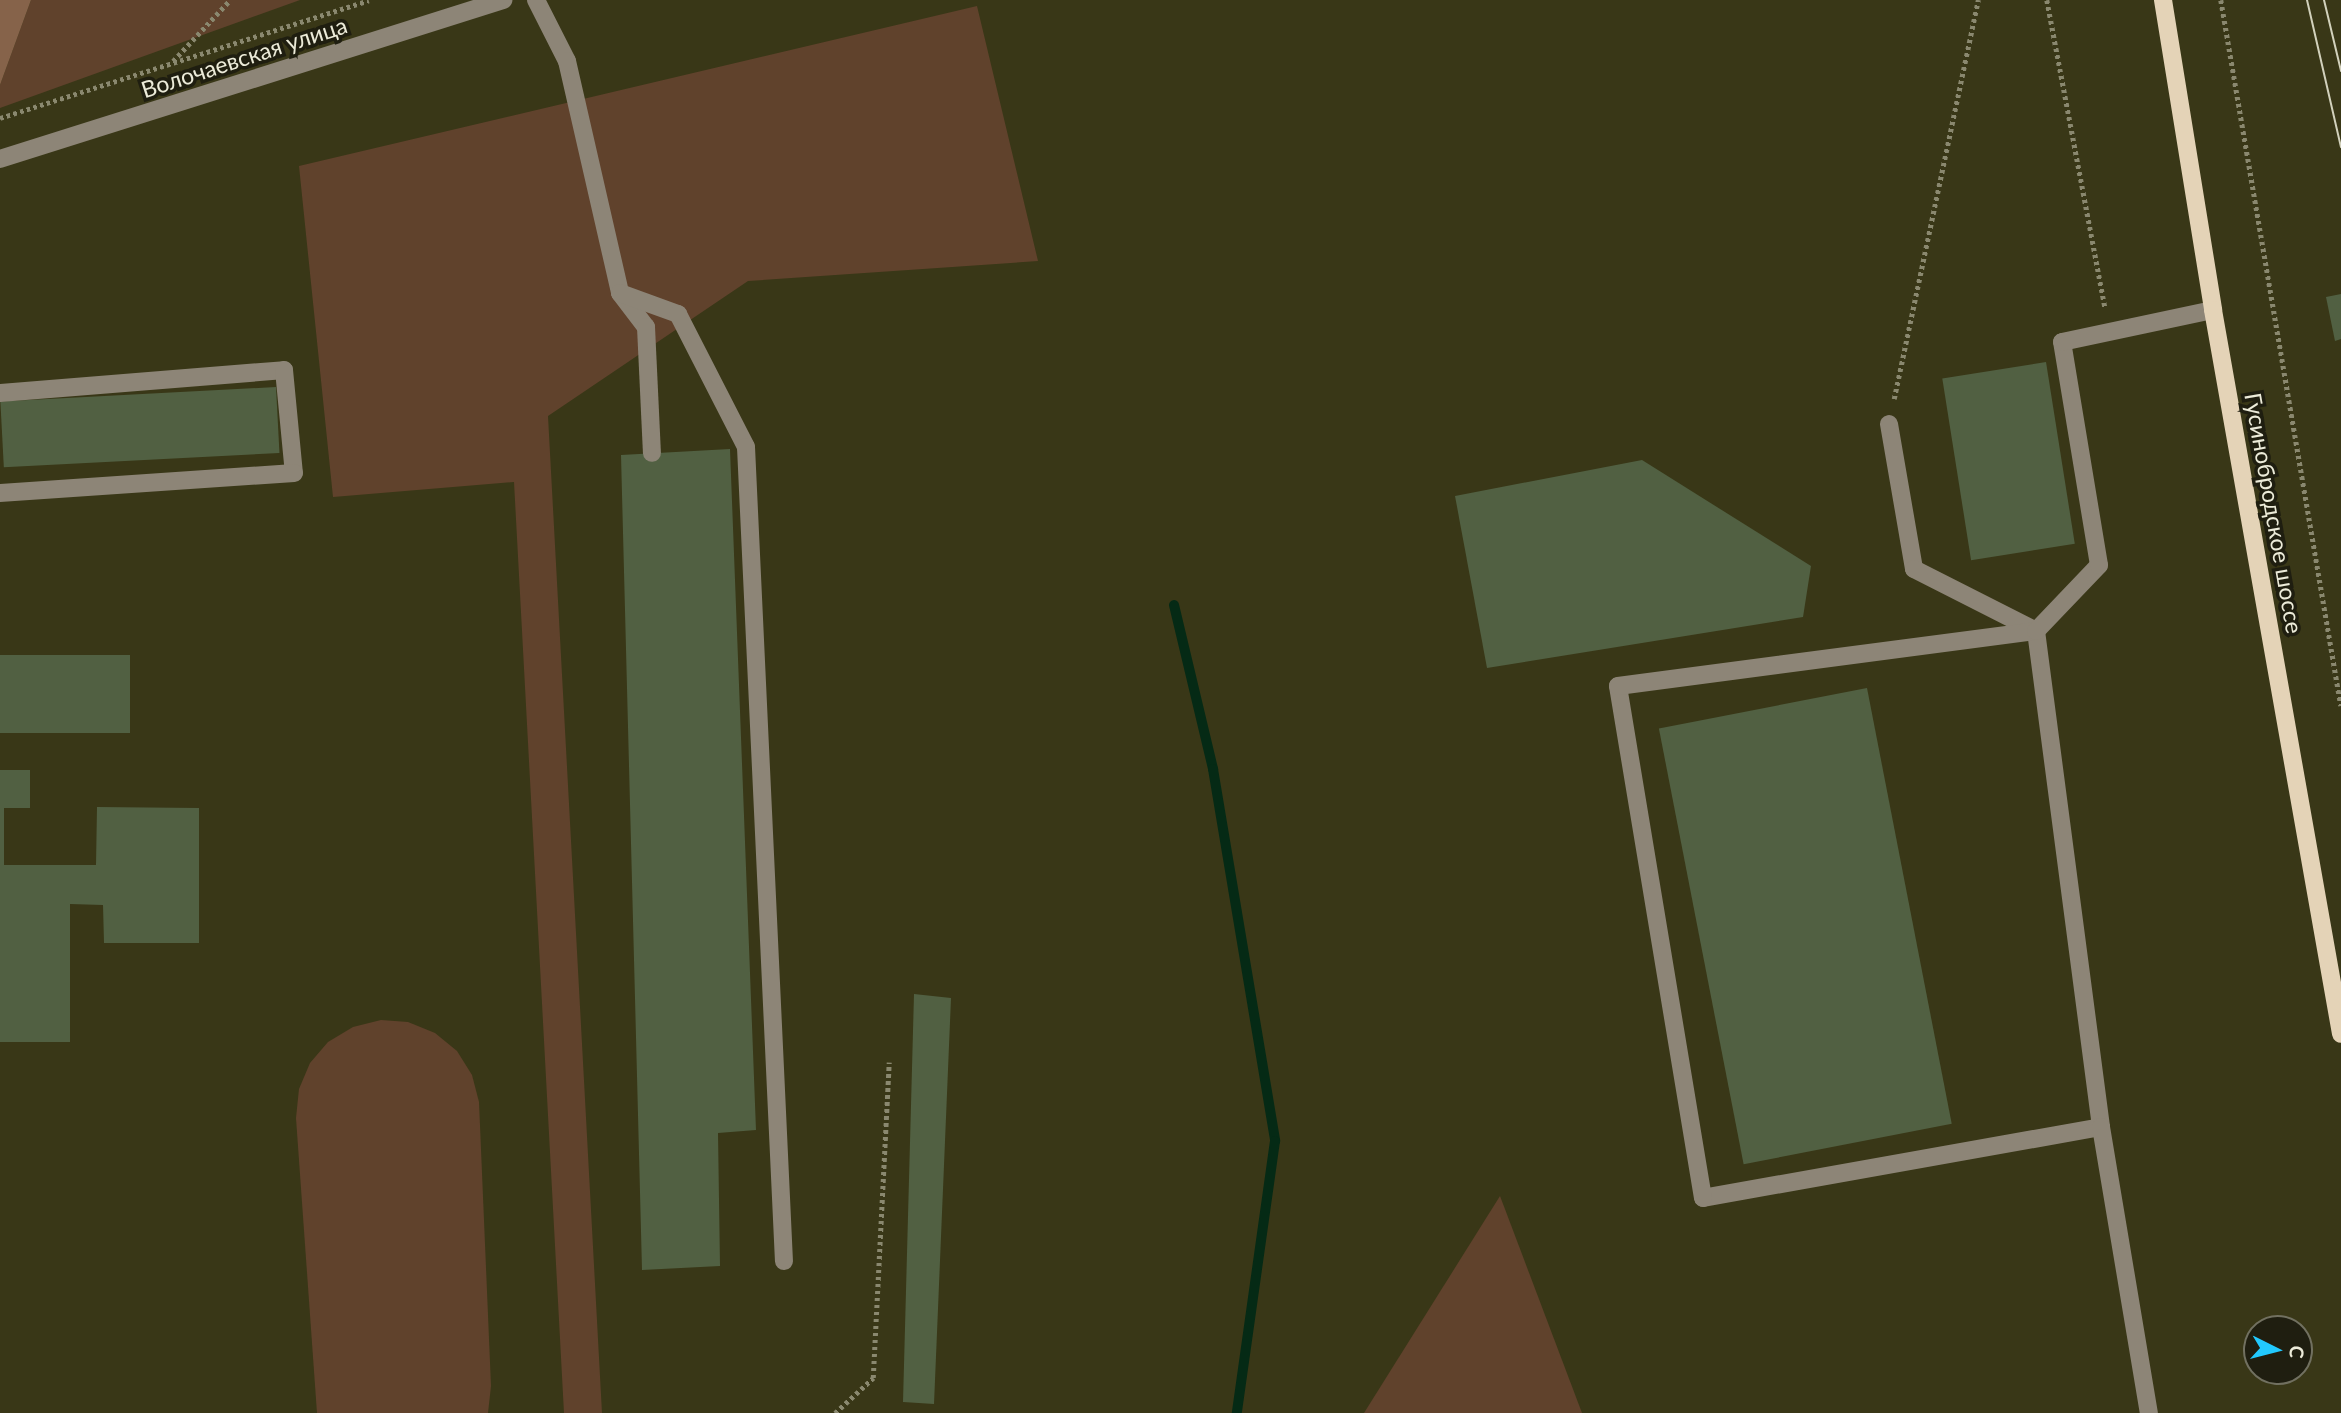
<!DOCTYPE html>
<meta charset="utf-8">
<style>
body{margin:0}
#map{position:relative;width:2341px;height:1413px;overflow:hidden;background:#393717;font-family:Lato,sans-serif}
div>[style]{position:absolute}
[style*='--x']{left:calc(var(--x)*1px);top:calc(var(--y)*1px);width:calc(var(--w)*1px);rotate:calc(var(--a)*1deg)}
.green>*{inset:0;background:#60422c}
.forest>*{inset:0;background:#86634a}
.stream>*{height:10px;margin:-5px;padding:0 5px;transform-origin:5px;border-radius:5px;background:#052a15}
.building>*{inset:0;background:#516042;transform-origin:0 0}
.path>*{height:4.5px;margin-top:-2.25px;transform-origin:0;background:repeating-linear-gradient(90deg,#8a886f 0 3.5px,transparent 0 7px)}
.minor>*{height:18px;margin:-9px;padding:0 9px;transform-origin:9px;border-radius:9px;background:#8d8577}
.major>*{height:18px;margin:-9px;padding:0 9px;transform-origin:9px;border-radius:9px;background:#e4d3b7}
.tram>*{height:2px;margin:-1px;padding:0 1px;transform-origin:1px;border-radius:1px;background:#d2d1bc}
span{translate:-50% -50%;white-space:nowrap;text-align:center;line-height:1.15;-webkit-text-stroke:7px #1f1e10;paint-order:stroke}
.street-label{font-size:23px;color:#ecebd9}
.north{position:absolute;left:2243px;top:1315px;width:70px;height:70px;box-sizing:border-box;background:#1f1e10;border:2px solid #717060;border-radius:50%;rotate:96deg;font-size:19px;font-weight:700;line-height:28px;text-align:center;color:#ecebd9}
.north::after{content:'';display:block;margin:auto;width:24px;height:32px;background:#22c9fe;clip-path:polygon(50% 0,100% 100%,50% 72%,0 100%)}
</style>
<div id="map">
<div class="green">
<i style="clip-path:polygon(31px 0,300px 0,0 108px,0 85px)"></i>
<i style="clip-path:polygon(977px 6px,1038px 261px,748px 281px,548px 416px,602px 1413px,564px 1413px,514px 482px,333px 497px,299px 166px)"></i>
<i style="clip-path:polygon(381px 1020px,408px 1022px,435px 1033px,457px 1051px,472px 1075px,479px 1102px,491px 1386px,488px 1413px,317px 1413px,296px 1118px,299px 1089px,310px 1063px,328px 1042px,353px 1027px)"></i>
<i style="clip-path:polygon(1500px 1196px,1582px 1413px,1364px 1413px)"></i>
</div>
<div class="forest">
<i style="clip-path:polygon(0 0,31px 0,0 85px)"></i>
</div>
<div class="stream">
<i style="--x:1174;--y:605;--w:169;--a:76.6"></i>
<i style="--x:1213;--y:769;--w:377;--a:80.5"></i>
<i style="--x:1275;--y:1141;--w:275;--a:98"></i>
</div>
<div class="building">
<i style="clip-path:polygon(2341px 294px,2341px 339px,2335px 341px,2326px 297px)"></i>
<i style="left:2046px;top:362px;width:184px;height:105px;rotate:81deg"></i>
<i style="left:276px;top:387px;width:66px;height:276px;rotate:87deg"></i>
<i style="clip-path:polygon(730px 449px,756px 1130px,718px 1133px,720px 1266px,642px 1270px,621px 455px)"></i>
<i style="clip-path:polygon(1642px 460px,1811px 566px,1803px 617px,1487px 668px,1455px 496px)"></i>
<i style="left:0;top:655px;width:130px;height:78px"></i>
<i style="left:1867px;top:688px;width:444px;height:212px;rotate:79deg"></i>
<i style="clip-path:polygon(0 770px,30px 770px,30px 808px,4px 808px,4px 865px,96px 865px,97px 807px,199px 808px,199px 943px,104px 943px,103px 905px,70px 904px,70px 1042px,0 1042px)"></i>
<i style="clip-path:polygon(914px 994px,951px 998px,934px 1404px,903px 1402px)"></i>
</div>
<div class="path">
<i style="--x:2047;--y:0;--w:312;--a:79.3"></i>
<i style="--x:2221;--y:0;--w:716;--a:80.35"></i>
<i style="--x:173;--y:61;--w:83;--a:-46.9"></i>
<i style="--x:0;--y:118;--w:387;--a:-17.7"></i>
<i style="--x:1894;--y:399;--w:408;--a:-78.1"></i>
<i style="--x:835;--y:1413;--w:52;--a:-42.6"></i>
<i style="--x:873;--y:1378;--w:316;--a:-87.1"></i>
</div>
<div class="minor">
<i style="--x:536;--y:0;--w:68;--a:63.1"></i>
<i style="--x:567;--y:61;--w:238;--a:77.1"></i>
<i style="--x:620;--y:293;--w:43;--a:52.6"></i>
<i style="--x:646;--y:327;--w:126;--a:87.3"></i>
<i style="--x:0;--y:159;--w:528;--a:-17.54"></i>
<i style="--x:620;--y:293;--w:62;--a:19.9"></i>
<i style="--x:678;--y:314;--w:149;--a:62.9"></i>
<i style="--x:746;--y:447;--w:815;--a:87.33"></i>
<i style="--x:0;--y:393;--w:285;--a:-4.6"></i>
<i style="--x:284;--y:370;--w:103;--a:84.5"></i>
<i style="--x:294;--y:473;--w:295;--a:176.1"></i>
<i style="--x:1889;--y:424;--w:147;--a:80.2"></i>
<i style="--x:1914;--y:569;--w:137;--a:26.9"></i>
<i style="--x:2036;--y:631;--w:500;--a:82.53"></i>
<i style="--x:2101;--y:1127;--w:404;--a:169.9"></i>
<i style="--x:1703;--y:1198;--w:519;--a:-99.43"></i>
<i style="--x:1618;--y:686;--w:422;--a:-7.5"></i>
<i style="--x:2036;--y:631;--w:91;--a:-46.3"></i>
<i style="--x:2099;--y:565;--w:226;--a:-99.4"></i>
<i style="--x:2062;--y:342;--w:154;--a:-12"></i>
<i style="--x:2101;--y:1127;--w:290;--a:80.5"></i>
</div>
<div class="major">
<i style="--x:2163;--y:0;--w:314;--a:80.8"></i>
<i style="--x:2213;--y:310;--w:735;--a:79.97"></i>
</div>
<div class="tram">
<i style="--x:2307;--y:0;--w:151;--a:77"></i>
<i style="--x:2324;--y:0;--w:73;--a:76.5"></i>
</div>
<div class="street-label">
<span style="left:244px;top:57px;rotate:-18deg">Волочаевская улица</span>
<span style="left:2274px;top:513px;rotate:80deg">Гусинобродское шоссе</span>
</div>
<div class="north">С</div>
</div>
